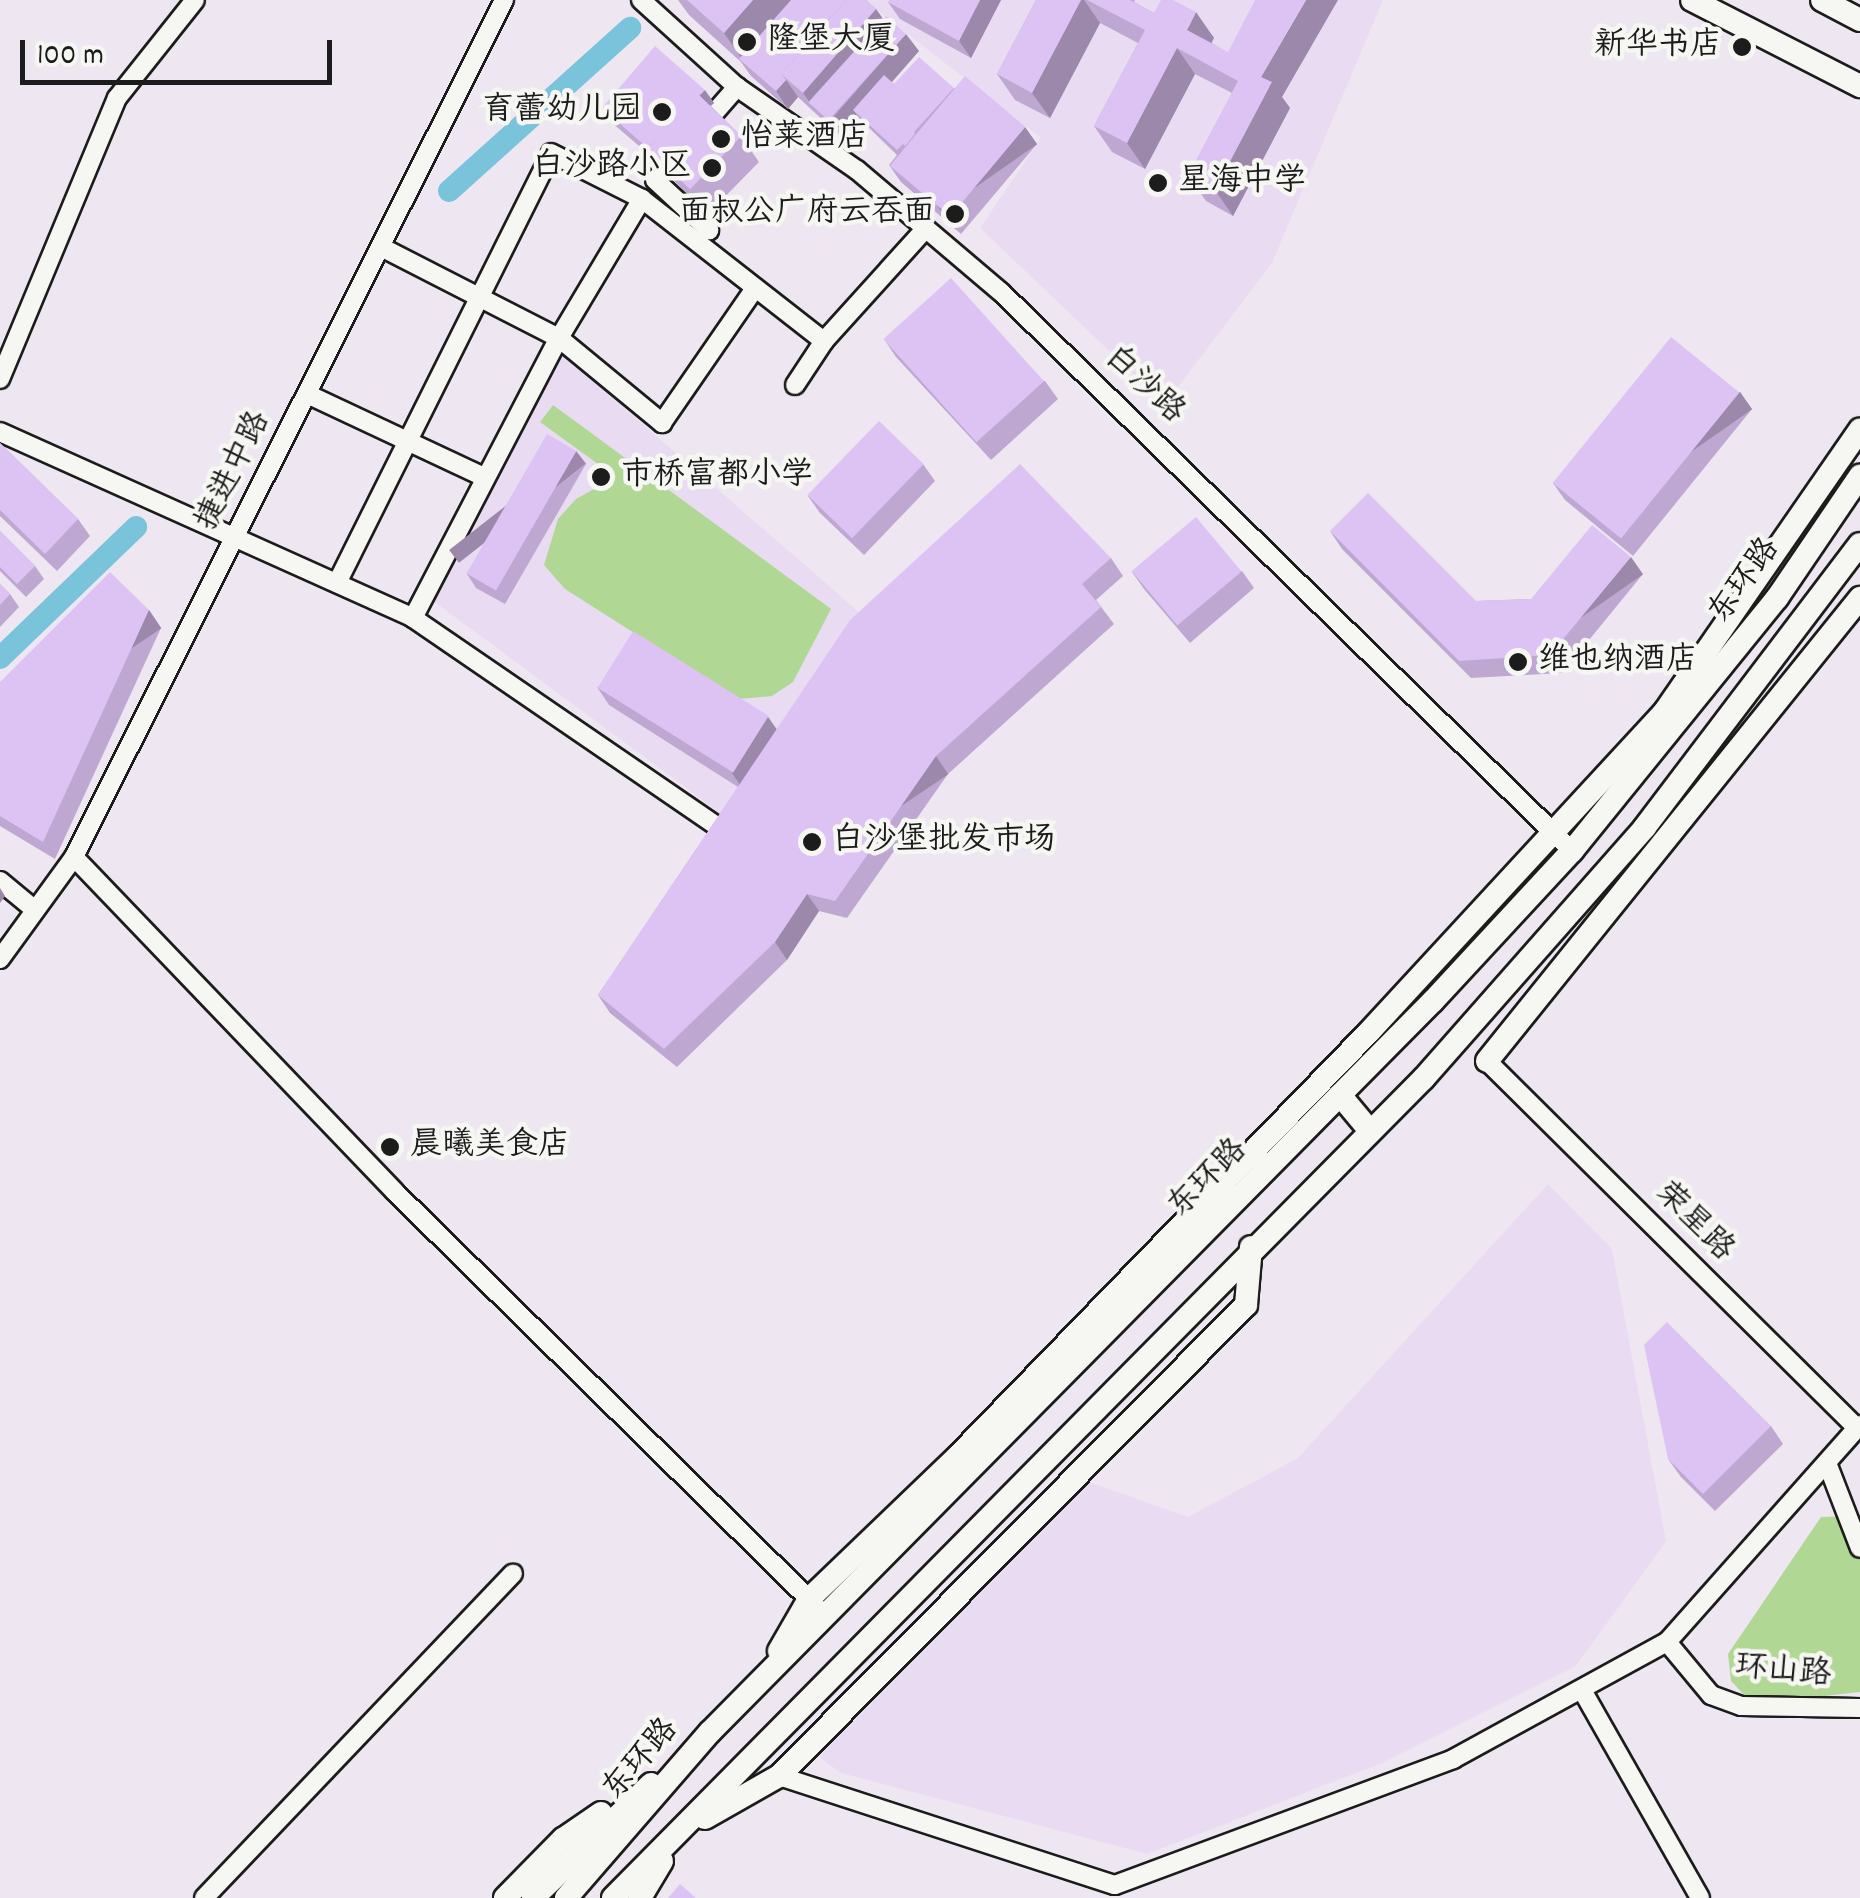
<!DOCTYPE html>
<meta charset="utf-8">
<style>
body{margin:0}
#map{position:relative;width:1860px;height:1898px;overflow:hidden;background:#eee7f2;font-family:Dekko,"LXGW WenKai TC",sans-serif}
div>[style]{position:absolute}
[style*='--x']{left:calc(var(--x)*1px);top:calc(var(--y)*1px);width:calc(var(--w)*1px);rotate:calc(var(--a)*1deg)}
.built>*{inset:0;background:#e9dcf2}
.green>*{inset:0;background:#b0d793}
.canal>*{height:22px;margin:-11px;padding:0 11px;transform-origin:11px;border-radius:11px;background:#7ac4db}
.roads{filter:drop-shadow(2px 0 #1c1c1c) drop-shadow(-2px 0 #1c1c1c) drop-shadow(0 2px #1c1c1c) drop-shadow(0 -2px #1c1c1c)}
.street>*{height:18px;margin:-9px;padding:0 9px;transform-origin:9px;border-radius:9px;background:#f6f6f2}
.secondary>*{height:22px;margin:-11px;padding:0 11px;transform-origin:11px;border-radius:11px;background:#f6f6f2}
.wall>*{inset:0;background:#bea8d1}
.shaded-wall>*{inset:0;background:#9b88aa;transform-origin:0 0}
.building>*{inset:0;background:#ddc3f3;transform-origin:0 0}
.dots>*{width:28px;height:28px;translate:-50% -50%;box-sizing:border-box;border:5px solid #f6f6f2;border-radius:50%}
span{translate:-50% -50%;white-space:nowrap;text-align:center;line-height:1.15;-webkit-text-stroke:9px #f6f6f2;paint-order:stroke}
.poi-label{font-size:32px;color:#1c1c1c}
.left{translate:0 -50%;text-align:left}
.right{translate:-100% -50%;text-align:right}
.street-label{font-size:32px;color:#1c1c1c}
.scale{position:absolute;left:20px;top:40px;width:312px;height:45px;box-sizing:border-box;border:5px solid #1c1c1c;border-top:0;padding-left:12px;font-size:30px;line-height:35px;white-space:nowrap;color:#1c1c1c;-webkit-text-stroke:8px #f6f6f2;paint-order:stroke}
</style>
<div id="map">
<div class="built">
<i style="clip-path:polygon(864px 0,1383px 0,1272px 263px,1165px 404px,980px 228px,1041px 138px)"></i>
<i style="clip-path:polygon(563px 355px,867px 619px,735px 824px,432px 600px)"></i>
<i style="clip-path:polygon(1548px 1184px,1612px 1249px,1666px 1541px,1576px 1666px,1382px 1763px,1147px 1854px,841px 1773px,819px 1757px,1086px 1481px,1188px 1517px,1298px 1458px)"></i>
</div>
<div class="green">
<i style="clip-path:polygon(553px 405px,831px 609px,793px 682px,772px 696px,738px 699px,565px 589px,544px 565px,558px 519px,576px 499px,616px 477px,540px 422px)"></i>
<i style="clip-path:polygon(1860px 1516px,1860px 1692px,1753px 1704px,1731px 1681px,1728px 1654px,1821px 1517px)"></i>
</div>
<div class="canal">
<i style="--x:449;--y:191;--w:244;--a:-42"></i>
<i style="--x:0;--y:658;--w:189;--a:-43.9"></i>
</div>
<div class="roads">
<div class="street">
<i style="--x:641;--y:0;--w:130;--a:42.2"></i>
<i style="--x:737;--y:87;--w:146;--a:34.7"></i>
<i style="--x:857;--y:170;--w:189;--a:40.3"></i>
<i style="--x:1001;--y:292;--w:799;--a:44.39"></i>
<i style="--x:701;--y:128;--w:55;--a:-48.7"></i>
<i style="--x:677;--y:155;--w:33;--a:131"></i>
<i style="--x:655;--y:180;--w:74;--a:42.8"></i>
<i style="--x:383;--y:248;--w:198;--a:27.1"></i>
<i style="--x:559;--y:338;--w:162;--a:-59.2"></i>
<i style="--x:642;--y:199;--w:231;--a:38"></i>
<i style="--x:824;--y:341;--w:152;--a:-47.9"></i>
<i style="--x:0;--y:379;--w:304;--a:-67.4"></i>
<i style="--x:117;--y:98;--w:125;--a:-51.5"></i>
<i style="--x:795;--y:385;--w:53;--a:-56.6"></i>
<i style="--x:307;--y:394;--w:195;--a:25.1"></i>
<i style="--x:0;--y:432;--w:453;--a:24.2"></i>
<i style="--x:413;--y:618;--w:373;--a:34.4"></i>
<i style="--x:337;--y:583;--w:480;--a:-63.5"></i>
<i style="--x:551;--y:153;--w:102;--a:26.8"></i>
<i style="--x:413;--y:618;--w:316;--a:-62.5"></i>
<i style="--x:559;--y:338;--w:134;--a:39.5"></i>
<i style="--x:662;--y:423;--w:164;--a:-55.4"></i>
<i style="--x:74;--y:857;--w:463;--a:46.2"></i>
<i style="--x:394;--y:1191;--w:592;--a:44.52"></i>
<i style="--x:0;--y:881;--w:45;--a:39.6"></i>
<i style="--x:0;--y:959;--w:126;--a:-54"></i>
<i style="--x:74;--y:857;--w:959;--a:-63.35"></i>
<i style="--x:1487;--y:1061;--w:521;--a:44.77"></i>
<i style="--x:1827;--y:1463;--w:91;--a:68.8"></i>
<i style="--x:1667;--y:1642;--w:69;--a:50.3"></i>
<i style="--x:1711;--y:1695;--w:32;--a:20"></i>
<i style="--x:1741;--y:1706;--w:119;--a:1"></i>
<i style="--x:1582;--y:1690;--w:239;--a:60.4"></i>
<i style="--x:779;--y:1776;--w:353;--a:18"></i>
<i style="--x:1115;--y:1885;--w:361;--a:-20.4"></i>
<i style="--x:1453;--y:1759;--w:244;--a:-28.7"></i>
<i style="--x:1667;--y:1642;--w:290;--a:-48.4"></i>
<i style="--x:204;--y:1898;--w:448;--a:-46.4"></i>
</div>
<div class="secondary">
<i style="--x:1692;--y:0;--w:189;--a:27.1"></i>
<i style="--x:1822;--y:0;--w:43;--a:27.8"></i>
<i style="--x:1487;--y:1061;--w:595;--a:-51.14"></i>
<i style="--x:1340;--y:1095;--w:47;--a:50.2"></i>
<i style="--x:779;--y:1651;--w:60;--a:-60"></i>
<i style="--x:809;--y:1599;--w:205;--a:-43.8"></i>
<i style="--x:957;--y:1457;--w:593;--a:-45.89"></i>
<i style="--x:1370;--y:1031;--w:432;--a:-47.3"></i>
<i style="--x:1663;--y:714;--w:346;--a:-55.3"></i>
<i style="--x:705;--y:1818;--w:85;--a:-29.6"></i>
<i style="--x:779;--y:1776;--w:663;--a:-45.24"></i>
<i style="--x:1246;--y:1305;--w:58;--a:-85.1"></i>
<i style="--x:505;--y:1898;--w:83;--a:-45.5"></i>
<i style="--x:563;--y:1839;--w:46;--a:-34.4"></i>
<i style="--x:533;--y:1898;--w:164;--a:-44"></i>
<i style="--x:566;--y:1898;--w:220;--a:-49.1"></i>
<i style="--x:710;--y:1732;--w:1028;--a:-45.32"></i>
<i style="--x:1433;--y:1001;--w:205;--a:-47.2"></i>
<i style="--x:1572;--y:851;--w:326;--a:-51"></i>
<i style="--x:1777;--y:598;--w:148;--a:-55.8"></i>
<i style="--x:613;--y:1898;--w:1153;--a:-45.32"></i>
<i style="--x:1424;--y:1078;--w:334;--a:-48.6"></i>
<i style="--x:1645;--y:827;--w:355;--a:-52.8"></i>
<i style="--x:640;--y:1898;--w:43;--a:-59.3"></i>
</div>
</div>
<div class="wall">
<i style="clip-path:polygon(678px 0,866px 0,876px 9px,884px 20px,919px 51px,892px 82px,894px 84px,954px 88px,1025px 127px,1037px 144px,961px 234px,901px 182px,889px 165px,897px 155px,860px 119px,842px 138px,798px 97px,788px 109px,751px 76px,741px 62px,689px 15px)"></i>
<i style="clip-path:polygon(1001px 0,971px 58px,900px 19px,888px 2px)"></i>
<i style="clip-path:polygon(1036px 0,1135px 0,1134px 2px,1154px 13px,1214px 38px,1211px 42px,1282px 97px,1290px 108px,1233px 216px,1206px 201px,1188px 176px,1232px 93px,1195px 74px,1145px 169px,1112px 152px,1094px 126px,1138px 43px,1100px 23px,1050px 118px,1015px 100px,997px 74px)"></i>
<i style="clip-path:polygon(714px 103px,711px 106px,741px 136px,759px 162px,708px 214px,666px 173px,659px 163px,611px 122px,602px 108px)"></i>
<i style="clip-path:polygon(884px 339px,1045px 381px,1058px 399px,991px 460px,896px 357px)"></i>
<i style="clip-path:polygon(1740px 392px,1752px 409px,1633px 556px,1565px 500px,1553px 483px)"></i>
<i style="clip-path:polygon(0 443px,78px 519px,90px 536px,57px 571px,0 516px)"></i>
<i style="clip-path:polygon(576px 451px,586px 464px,505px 604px,476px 588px,467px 574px)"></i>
<i style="clip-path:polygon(923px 464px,935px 481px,864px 555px,820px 513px,808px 496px)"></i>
<i style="clip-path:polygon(0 531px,35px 566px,44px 579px,26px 597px,0 571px)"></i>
<i style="clip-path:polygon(1330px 531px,1476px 601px,1531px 599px,1643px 574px,1562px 673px,1471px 678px,1342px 549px)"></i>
<i style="clip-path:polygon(1111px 558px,1123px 576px,1096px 600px,1114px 624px,948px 774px,847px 918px,819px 911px,787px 960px,677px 1067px,610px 1013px,598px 995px,738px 787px,609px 705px,597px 687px,768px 717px,777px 730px)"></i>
<i style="clip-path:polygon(1242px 571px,1254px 588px,1190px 643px,1144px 589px,1132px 572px)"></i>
<i style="clip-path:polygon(0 584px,10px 594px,19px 607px,0 627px)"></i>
<i style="clip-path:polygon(149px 610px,161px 628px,55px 859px,0 826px,0 682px)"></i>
<i style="clip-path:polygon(1771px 1426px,1783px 1444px,1715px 1511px,1681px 1477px,1668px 1459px)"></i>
</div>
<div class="shaded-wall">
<i style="clip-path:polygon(753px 0,812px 0,747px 66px,724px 33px)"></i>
<i style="clip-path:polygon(980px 0,1001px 0,971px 58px,959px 41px)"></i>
<i style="clip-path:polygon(1081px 0,1084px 0,1100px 23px,1050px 118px,1032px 93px)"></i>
<i style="clip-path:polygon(1306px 0,1338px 0,1282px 97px,1290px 108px,1233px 216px,1215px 190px,1261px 77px)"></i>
<i style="clip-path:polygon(876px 9px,894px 35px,811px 104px,803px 93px)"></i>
<i style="clip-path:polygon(1196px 12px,1214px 38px,1205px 55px,1187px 30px)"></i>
<i style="clip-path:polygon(906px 34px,919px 51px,861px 117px,853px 110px,860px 119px,842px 138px,830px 121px)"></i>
<i style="clip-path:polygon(1177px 48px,1195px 74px,1145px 169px,1127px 143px)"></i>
<i style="clip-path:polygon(786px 80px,798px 97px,788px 109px,776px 91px)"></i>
<i style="left:705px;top:90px;width:16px;height:81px;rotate:55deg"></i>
<i style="left:1025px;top:127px;width:21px;height:117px;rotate:55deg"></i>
<i style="left:1740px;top:392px;width:21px;height:189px;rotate:55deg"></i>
<i style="left:576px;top:451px;width:16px;height:161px;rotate:52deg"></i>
<i style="left:1631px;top:557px;width:21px;height:127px;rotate:55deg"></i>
<i style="left:149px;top:610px;width:22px;height:255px;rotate:56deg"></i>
<i style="clip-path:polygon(768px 717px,780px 734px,744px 791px,732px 773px)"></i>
<i style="left:936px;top:756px;width:22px;height:177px;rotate:56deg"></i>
<i style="clip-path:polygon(0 888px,5px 896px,0 903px)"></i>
<i style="clip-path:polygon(807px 894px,819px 911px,787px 960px,775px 942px)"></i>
</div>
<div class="building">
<i style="clip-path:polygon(687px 0,753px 0,724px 33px)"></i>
<i style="clip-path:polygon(791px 0,846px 0,781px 74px,786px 80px,776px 91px,739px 59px)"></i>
<i style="clip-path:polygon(846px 0,866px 0,876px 9px,803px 93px,781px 74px)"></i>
<i style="clip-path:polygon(889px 0,980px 0,959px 41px,888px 2px)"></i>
<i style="clip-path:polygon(1036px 0,1081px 0,1032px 93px,997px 74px)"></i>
<i style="clip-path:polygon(1087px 0,1130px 0,1154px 13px,1161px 0,1173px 0,1196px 12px,1187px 30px,1228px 52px,1255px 0,1306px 0,1261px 77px,1272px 82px,1215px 190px,1188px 176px,1238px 81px,1177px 48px,1127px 143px,1094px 126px,1145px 30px)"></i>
<i style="left:886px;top:16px;width:27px;height:116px;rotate:42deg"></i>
<i style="clip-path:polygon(655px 46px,705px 90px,648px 148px,651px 151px,602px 108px)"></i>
<i style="clip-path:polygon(919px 57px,954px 88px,914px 132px,915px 134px,905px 146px,903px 144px,897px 150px,853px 110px,884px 75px,894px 84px)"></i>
<i style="left:965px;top:76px;width:79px;height:117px;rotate:40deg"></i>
<i style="left:699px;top:95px;width:59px;height:74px;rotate:44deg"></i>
<i style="left:951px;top:278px;width:139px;height:91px;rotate:48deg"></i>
<i style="left:1671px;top:337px;width:88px;height:188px;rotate:39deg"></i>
<i style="left:879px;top:421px;width:62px;height:103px;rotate:44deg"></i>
<i style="left:547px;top:434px;width:34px;height:161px;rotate:30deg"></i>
<i style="clip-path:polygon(0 443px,78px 519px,45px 554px,0 510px)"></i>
<i style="clip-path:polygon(1020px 464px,1111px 558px,1082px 584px,1101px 607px,936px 756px,835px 901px,807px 894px,775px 942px,664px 1049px,598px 995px,850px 620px)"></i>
<i style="clip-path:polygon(1368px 493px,1476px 601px,1531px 599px,1592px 525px,1631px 557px,1550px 655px,1459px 661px,1330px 531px)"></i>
<i style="left:1196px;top:517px;width:71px;height:84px;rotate:50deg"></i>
<i style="clip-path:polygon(0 531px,35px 566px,17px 584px,0 567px)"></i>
<i style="clip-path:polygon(110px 572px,149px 610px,43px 842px,0 816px,0 682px)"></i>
<i style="clip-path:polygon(0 584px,10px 594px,0 605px)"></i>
<i style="left:633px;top:631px;width:160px;height:67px;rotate:32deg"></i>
<i style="clip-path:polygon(1667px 1322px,1771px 1426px,1703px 1494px,1668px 1459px,1644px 1345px)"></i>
<i style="clip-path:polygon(680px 1884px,696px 1898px,668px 1898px)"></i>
</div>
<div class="dots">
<i style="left:747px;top:42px;background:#1c1c1c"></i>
<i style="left:1742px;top:47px;background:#1c1c1c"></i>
<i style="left:662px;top:112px;background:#1c1c1c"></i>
<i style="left:721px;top:139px;background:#1c1c1c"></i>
<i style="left:712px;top:168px;background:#1c1c1c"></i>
<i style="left:1158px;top:183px;background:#1c1c1c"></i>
<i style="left:955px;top:214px;background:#1c1c1c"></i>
<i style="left:601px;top:477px;background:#1c1c1c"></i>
<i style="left:1518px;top:662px;background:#1c1c1c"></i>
<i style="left:812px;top:842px;background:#1c1c1c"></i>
<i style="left:390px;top:1147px;background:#1c1c1c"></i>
</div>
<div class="poi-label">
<span class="left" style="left:767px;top:42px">隆堡大厦</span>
<span class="right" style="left:1722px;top:47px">新华书店</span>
<span class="right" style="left:642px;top:112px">育蕾幼儿园</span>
<span class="left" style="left:741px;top:139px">怡莱酒店</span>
<span class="right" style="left:692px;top:168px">白沙路小区</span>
<span class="left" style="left:1178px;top:183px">星海中学</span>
<span class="right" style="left:935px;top:214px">面叔公广府云吞面</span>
<span class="left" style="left:621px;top:477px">市桥富都小学</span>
<span class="left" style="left:1538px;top:662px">维也纳酒店</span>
<span class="left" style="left:832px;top:842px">白沙堡批发市场</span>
<span class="left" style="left:410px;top:1147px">晨曦美食店</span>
</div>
<div class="street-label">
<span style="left:1143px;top:386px;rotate:43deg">白沙路</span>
<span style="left:235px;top:472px;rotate:-64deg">捷进中路</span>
<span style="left:1746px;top:582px;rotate:-54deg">东环路</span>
<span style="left:1209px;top:1180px;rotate:-45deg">东环路</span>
<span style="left:1693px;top:1223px;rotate:45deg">荣星路</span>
<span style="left:1783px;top:1673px;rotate:5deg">环山路</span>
<span style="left:642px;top:1761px;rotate:-49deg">东环路</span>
</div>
<div class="scale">100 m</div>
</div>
